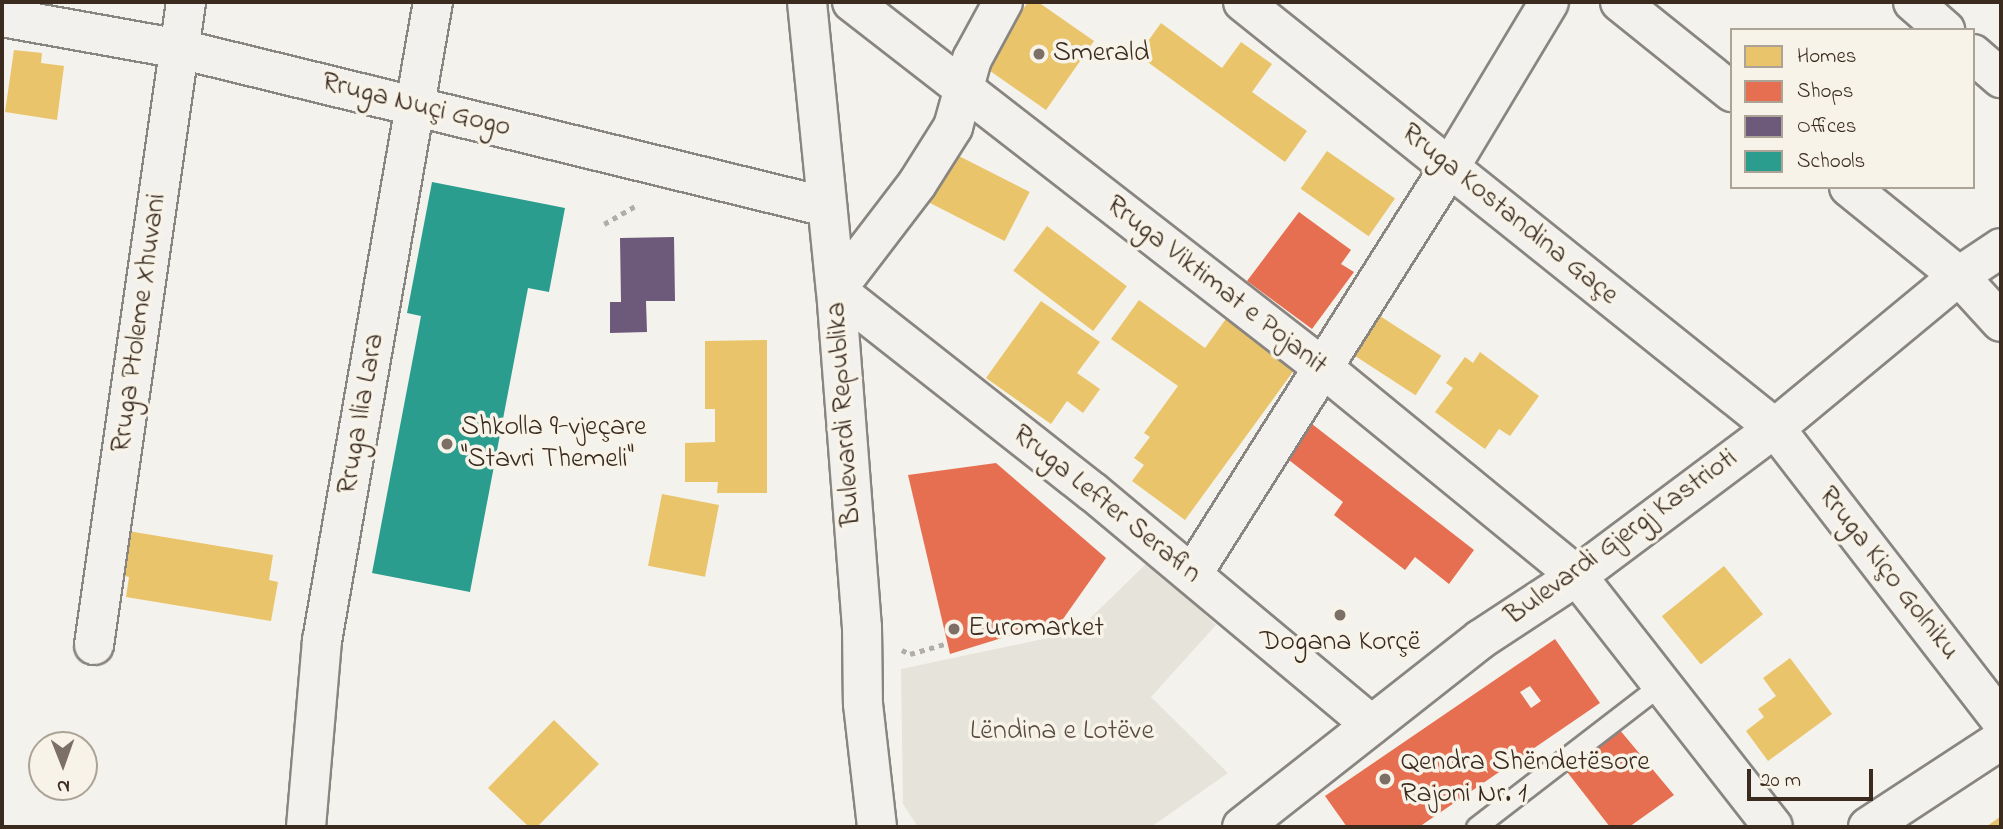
<!DOCTYPE html>
<meta charset="utf-8">
<style>
body{margin:0}
#map{position:relative;width:2003px;height:829px;overflow:hidden;background:#f4f2ec;font-family:"Indie Flower",sans-serif}
div>[style]{position:absolute}
[style*='--x']{left:calc(var(--x)*1px);top:calc(var(--y)*1px);width:calc(var(--w)*1px);rotate:calc(var(--a)*1deg)}
.green>*{inset:0;background:#e6e3da}
.homes>*{inset:0;background:#e9c46a;transform-origin:0 0}
.shops>*{inset:0;background:#e76f51}
.offices>*{inset:0;background:#6d597a}
.schools>*{inset:0;background:#2a9d8f}
.path>*{height:4.5px;margin-top:-2.25px;transform-origin:0;background:repeating-linear-gradient(90deg,#b1aeaa 0 5px,transparent 0 10px)}
.roads{filter:drop-shadow(2px 0 #898580) drop-shadow(-2px 0 #898580) drop-shadow(0 2px #898580) drop-shadow(0 -2px #898580)}
.service>*{height:19px;margin:-9.5px;padding:0 9.5px;transform-origin:9.5px;border-radius:9.5px;background:#f2f1ed}
.minor>*{height:38px;margin:-19px;padding:0 19px;transform-origin:19px;border-radius:19px;background:#f2f1ed}
.tertiary>*{height:38px;margin:-19px;padding:0 19px;transform-origin:19px;border-radius:19px;background:#f2f1ed}
.secondary>*{height:38px;margin:-19px;padding:0 19px;transform-origin:19px;border-radius:19px;background:#f2f1ed}
.dots>*{width:19px;height:19px;translate:-50% -50%;box-sizing:border-box;border:4px solid #f7f3e8;border-radius:50%}
span{translate:-50% -50%;white-space:nowrap;text-align:center;line-height:1.15;-webkit-text-stroke:7px #f7f3e8;paint-order:stroke}
.poi-label{font-size:28px;color:#3b2a1e}
.left{translate:0 -50%;text-align:left}
.street-label{font-size:28px;color:#3b2a1e}
.park-label{font-size:28px;color:#5b4c41}
.frame{position:absolute;inset:0;border:4px solid #3b2a1e;pointer-events:none}
.legend{position:absolute;left:1730px;top:28px;width:245px;height:161px;box-sizing:border-box;background:#f7f3e8;border:2px solid #aca397;margin:0;padding:9px 12px;list-style:none;font-size:21px;color:#3b2a1e}
.legend li{display:flex;align-items:center;gap:14px;height:35px}
.legend b{width:35px;border:2px solid #aca397}
.north{position:absolute;left:28px;top:731px;width:70px;height:70px;box-sizing:border-box;background:#f7f3e8;border:2px solid #aca397;border-radius:50%;rotate:179deg;font-size:19px;font-weight:700;line-height:28px;text-align:center;color:#3b2a1e}
.north::after{content:'';display:block;margin:auto;width:24px;height:32px;background:#7c7066;clip-path:polygon(50% 0,100% 100%,50% 72%,0 100%)}
.scale{position:absolute;left:1747px;top:769px;width:126px;height:32px;box-sizing:border-box;border:4px solid #3b2a1e;border-top:0;padding-left:9px;font-size:21px;line-height:24px;white-space:nowrap;color:#3b2a1e;-webkit-text-stroke:5px #f7f3e8;paint-order:stroke}
</style>
<div id="map">
<div class="green">
<i style="clip-path:polygon(1149px 561px,1216px 625px,1151px 697px,1228px 773px,1151px 827px,918px 827px,903px 804px,901px 669px,1076px 632px)"></i>
</div>
<div class="homes">
<i style="clip-path:polygon(1028px 2px,1038px 2px,1094px 41px,1046px 110px,983px 66px)"></i>
<i style="clip-path:polygon(1161px 23px,1222px 68px,1241px 42px,1272px 64px,1252px 92px,1307px 131px,1285px 162px,1138px 55px)"></i>
<i style="clip-path:polygon(14px 50px,42px 53px,41px 63px,64px 66px,57px 120px,5px 112px)"></i>
<i style="left:1327px;top:151px;width:83px;height:46px;rotate:35deg"></i>
<i style="left:953px;top:153px;width:86px;height:55px;rotate:27deg"></i>
<i style="left:1047px;top:226px;width:100px;height:56px;rotate:37deg"></i>
<i style="clip-path:polygon(1139px 300px,1205px 348px,1228px 316px,1297px 366px,1185px 520px,1132px 481px,1144px 465px,1134px 458px,1150px 437px,1144px 433px,1178px 386px,1111px 339px)"></i>
<i style="clip-path:polygon(1041px 301px,1100px 342px,1077px 373px,1100px 389px,1083px 413px,1067px 401px,1051px 424px,986px 378px)"></i>
<i style="left:1380px;top:316px;width:73px;height:47px;rotate:33deg"></i>
<i style="clip-path:polygon(767px 340px,767px 493px,717px 493px,718px 482px,685px 482px,685px 443px,715px 442px,715px 409px,705px 409px,705px 341px)"></i>
<i style="clip-path:polygon(1480px 352px,1539px 396px,1510px 436px,1499px 429px,1485px 449px,1435px 412px,1453px 388px,1446px 383px,1465px 357px,1473px 363px)"></i>
<i style="left:662px;top:494px;width:58px;height:73px;rotate:11deg"></i>
<i style="clip-path:polygon(122px 530px,273px 555px,269px 580px,278px 582px,271px 621px,126px 597px,129px 577px,115px 574px)"></i>
<i style="left:1724px;top:566px;width:62px;height:80px;rotate:51deg"></i>
<i style="clip-path:polygon(1790px 658px,1832px 714px,1768px 761px,1746px 731px,1764px 717px,1758px 709px,1776px 696px,1763px 678px)"></i>
<i style="clip-path:polygon(554px 720px,599px 764px,537px 827px,529px 827px,488px 788px)"></i>
<i style="clip-path:polygon(2001px 816px,2001px 827px,1986px 827px)"></i>
</div>
<div class="shops">
<i style="clip-path:polygon(1299px 212px,1351px 250px,1341px 264px,1354px 272px,1312px 329px,1247px 281px)"></i>
<i style="clip-path:polygon(1312px 424px,1474px 550px,1449px 584px,1415px 557px,1405px 570px,1334px 515px,1343px 502px,1285px 457px)"></i>
<i style="clip-path:polygon(996px 463px,1106px 558px,1063px 619px,950px 654px,908px 475px)"></i>
<i style="clip-path:polygon(evenodd,1555px 639px,1600px 703px,1419px 827px,1347px 827px,1325px 796px,1555px 639px,1530px 686px,1541px 701px,1531px 708px,1520px 692px,1530px 686px)"></i>
<i style="clip-path:polygon(1619px 729px,1674px 795px,1629px 827px,1610px 827px,1564px 768px)"></i>
</div>
<div class="offices">
<i style="clip-path:polygon(674px 237px,675px 301px,646px 301px,647px 332px,610px 333px,610px 302px,621px 302px,620px 238px)"></i>
</div>
<div class="schools">
<i style="clip-path:polygon(432px 182px,565px 208px,549px 292px,528px 288px,470px 592px,372px 573px,421px 316px,407px 313px)"></i>
</div>
<div class="path">
<i style="--x:604;--y:224;--w:39;--a:-30"></i>
<i style="--x:902;--y:650;--w:9;--a:27"></i>
<i style="--x:910;--y:654;--w:40;--a:-16"></i>
</div>
<div class="roads">
<div class="service">
<i style="--x:1476;--y:827;--w:235;--a:-37.6"></i>
</div>
<div class="minor">
<i style="--x:852;--y:2;--w:595;--a:37.83"></i>
<i style="--x:1322;--y:367;--w:330;--a:39.3"></i>
<i style="--x:1577;--y:576;--w:318;--a:52"></i>
<i style="--x:1003;--y:2;--w:65;--a:118.5"></i>
<i style="--x:972;--y:59;--w:71;--a:105.6"></i>
<i style="--x:953;--y:127;--w:67;--a:122.3"></i>
<i style="--x:917;--y:184;--w:133;--a:127.4"></i>
<i style="--x:836;--y:290;--w:327;--a:38.2"></i>
<i style="--x:1093;--y:492;--w:363;--a:39.9"></i>
<i style="--x:1243;--y:2;--w:682;--a:38.69"></i>
<i style="--x:1775;--y:428;--w:369;--a:52.3"></i>
<i style="--x:1620;--y:2;--w:144;--a:38.8"></i>
<i style="--x:1913;--y:2;--w:43;--a:41.2"></i>
<i style="--x:2;--y:17;--w:181;--a:10.2"></i>
<i style="--x:180;--y:49;--w:666;--a:13.72"></i>
<i style="--x:1973;--y:54;--w:37;--a:41"></i>
<i style="--x:1849;--y:187;--w:141;--a:39"></i>
<i style="--x:1959;--y:276;--w:62;--a:47.6"></i>
<i style="--x:1193;--y:573;--w:481;--a:-57.7"></i>
<i style="--x:1450;--y:167;--w:192;--a:-59"></i>
<i style="--x:94;--y:645;--w:650;--a:-81.86"></i>
<i style="--x:306;--y:827;--w:187;--a:-85.1"></i>
<i style="--x:322;--y:641;--w:649;--a:-80.15"></i>
<i style="--x:1868;--y:827;--w:159;--a:-33.2"></i>
</div>
<div class="tertiary">
<i style="--x:807;--y:2;--w:289;--a:84.3"></i>
<i style="--x:836;--y:290;--w:338;--a:85.6"></i>
<i style="--x:862;--y:627;--w:77;--a:89.3"></i>
<i style="--x:863;--y:704;--w:124;--a:83.5"></i>
</div>
<div class="secondary">
<i style="--x:1242;--y:827;--w:304;--a:-38.2"></i>
<i style="--x:1481;--y:639;--w:115;--a:-33.3"></i>
<i style="--x:1577;--y:576;--w:247;--a:-36.8"></i>
<i style="--x:1775;--y:428;--w:239;--a:-39.6"></i>
<i style="--x:1959;--y:276;--w:50;--a:-33.7"></i>
</div>
</div>
<div class="dots">
<i style="left:1039px;top:54px;background:#7c7066"></i>
<i style="left:447px;top:444px;background:#7c7066"></i>
<i style="left:1340px;top:615px;background:#7c7066"></i>
<i style="left:954px;top:629px;background:#7c7066"></i>
<i style="left:1385px;top:779px;background:#7c7066"></i>
</div>
<div class="poi-label">
<span class="left" style="left:1053px;top:54px">Smerald</span>
<span class="left" style="left:461px;top:444px">Shkolla 9-vjeçare<br>"Stavri Themeli"</span>
<span class="left" style="left:968px;top:629px">Euromarket</span>
<span style="left:1340px;top:643px">Dogana Korçë</span>
<span class="left" style="left:1401px;top:779px">Qendra Shëndetësore<br>Rajoni Nr. 1</span>
</div>
<div class="street-label">
<span style="left:416px;top:106px;rotate:14deg">Rruga Nuçi Gogo</span>
<span style="left:1509px;top:215px;rotate:39deg">Rruga Kostandina Gaçe</span>
<span style="left:1216px;top:286px;rotate:38deg">Rruga Viktimat e Pojanit</span>
<span style="left:140px;top:323px;rotate:-82deg">Rruga Ptoleme Xhuvani</span>
<span style="left:362px;top:414px;rotate:-80deg">Rruga Ilia Lara</span>
<span style="left:845px;top:414px;rotate:-94deg">Bulevardi Republika</span>
<span style="left:1106px;top:505px;rotate:39deg">Rruga Lefter Serafin</span>
<span style="left:1622px;top:538px;rotate:-36deg">Bulevardi Gjergj Kastrioti</span>
<span style="left:1888px;top:574px;rotate:52deg">Rruga Kiço Golniku</span>
</div>
<div class="park-label">
<span style="left:1062px;top:732px">Lëndina e Lotëve</span>
</div>
<div class="frame"></div>
<ul class="legend">
<li><b style="height:19px;background:#e9c46a"></b>Homes</li>
<li><b style="height:19px;background:#e76f51"></b>Shops</li>
<li><b style="height:19px;background:#6d597a"></b>Offices</li>
<li><b style="height:19px;background:#2a9d8f"></b>Schools</li>
</ul>
<div class="north">N</div>
<div class="scale">20 m</div>
</div>
